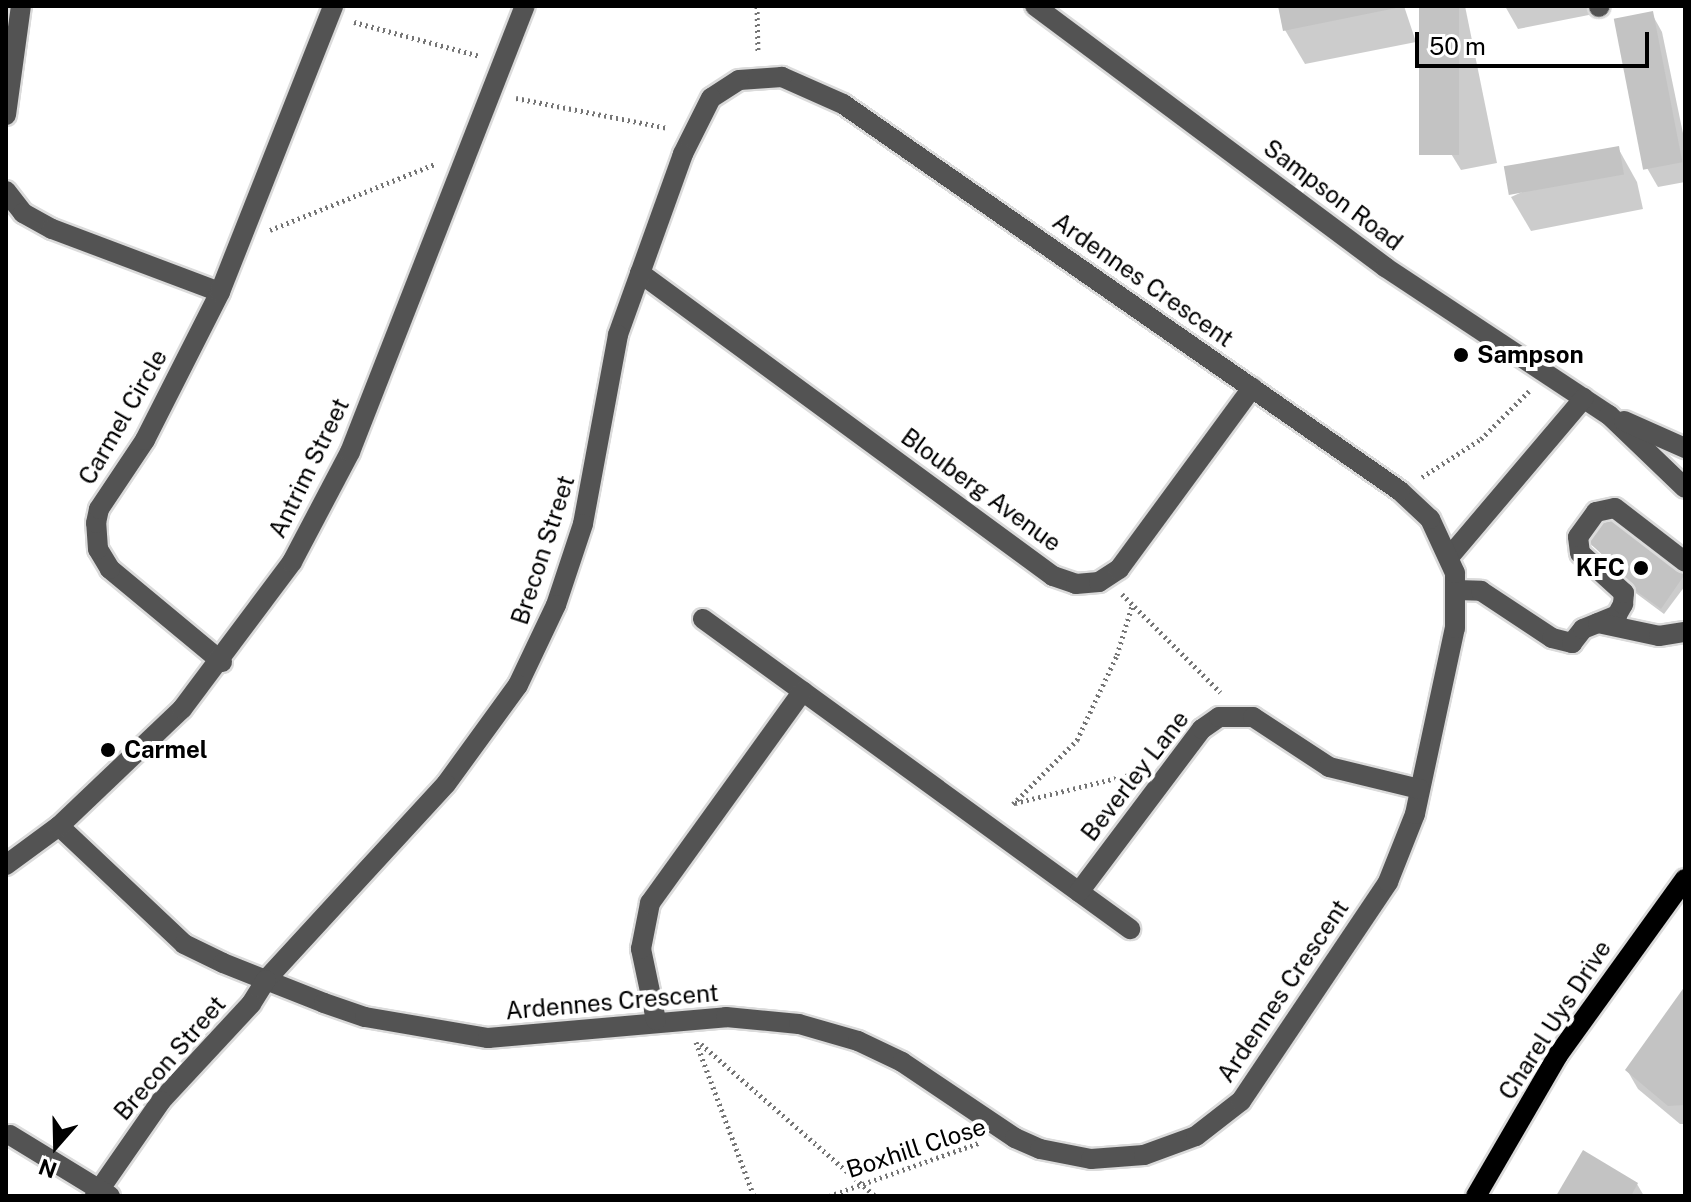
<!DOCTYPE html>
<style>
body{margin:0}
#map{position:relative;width:1691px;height:1202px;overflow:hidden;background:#fff;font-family:"Public Sans",sans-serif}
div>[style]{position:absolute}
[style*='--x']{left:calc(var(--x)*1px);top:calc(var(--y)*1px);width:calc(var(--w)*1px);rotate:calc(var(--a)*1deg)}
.shadow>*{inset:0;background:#0003}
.building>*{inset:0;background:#c3c3c3;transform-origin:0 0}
.path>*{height:5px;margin-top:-2.5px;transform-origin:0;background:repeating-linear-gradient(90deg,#757575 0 2px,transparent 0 6px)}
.roads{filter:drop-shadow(2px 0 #dbdbdb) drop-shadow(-2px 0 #dbdbdb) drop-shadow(0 2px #dbdbdb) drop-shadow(0 -2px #dbdbdb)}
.minor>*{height:20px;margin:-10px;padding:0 10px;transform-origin:10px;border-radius:10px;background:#535353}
.major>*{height:20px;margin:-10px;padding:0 10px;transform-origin:10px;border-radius:10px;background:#000}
.dots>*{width:22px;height:22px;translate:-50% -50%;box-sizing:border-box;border:4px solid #fff;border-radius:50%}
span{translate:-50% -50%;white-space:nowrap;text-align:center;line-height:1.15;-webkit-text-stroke:8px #fff;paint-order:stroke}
.street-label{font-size:24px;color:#000}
.poi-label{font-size:24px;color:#000;font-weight:700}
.left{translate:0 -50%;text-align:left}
.right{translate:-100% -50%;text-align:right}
.frame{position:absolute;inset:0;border:8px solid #000;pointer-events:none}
.north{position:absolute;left:16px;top:1106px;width:80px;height:80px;-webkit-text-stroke:6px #fff;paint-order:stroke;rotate:200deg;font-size:22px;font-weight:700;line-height:32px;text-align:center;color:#000}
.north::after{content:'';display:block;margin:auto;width:28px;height:36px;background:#000;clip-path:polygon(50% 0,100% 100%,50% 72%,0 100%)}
.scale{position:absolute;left:1415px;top:32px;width:234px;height:36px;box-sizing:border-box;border:4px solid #000;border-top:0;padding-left:10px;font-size:24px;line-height:28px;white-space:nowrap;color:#000;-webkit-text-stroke:6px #fff;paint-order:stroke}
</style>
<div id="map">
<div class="shadow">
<i style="clip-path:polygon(1280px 6px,1404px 6px,1416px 42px,1305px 64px,1285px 30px)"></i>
<i style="clip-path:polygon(1421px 6px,1465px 6px,1497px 163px,1461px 170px,1450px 152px)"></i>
<i style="clip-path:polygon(1505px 6px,1603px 6px,1604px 12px,1518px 29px)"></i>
<i style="clip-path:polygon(1652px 14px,1662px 32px,1685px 143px,1685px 182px,1658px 187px,1647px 168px)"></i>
<i style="clip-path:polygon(1618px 148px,1637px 182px,1643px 209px,1531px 231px,1511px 197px)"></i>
<i style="clip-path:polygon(1615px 522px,1685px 576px,1685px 586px,1664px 614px,1602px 568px,1603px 556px,1590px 542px)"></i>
<i style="clip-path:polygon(1685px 994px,1685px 1124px,1680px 1124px,1638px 1089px,1627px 1070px)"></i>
<i style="clip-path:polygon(1637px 1184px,1644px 1196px,1557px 1196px)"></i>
</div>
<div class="building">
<i style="clip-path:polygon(1278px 6px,1401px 6px,1401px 7px,1283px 31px)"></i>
<i style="left:1419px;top:6px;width:40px;height:149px"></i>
<i style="left:1653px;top:11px;width:154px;height:40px;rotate:79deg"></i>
<i style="left:1619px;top:146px;width:29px;height:117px;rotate:80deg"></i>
<i style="clip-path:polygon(1615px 520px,1685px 574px,1661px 609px,1596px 562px,1602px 554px,1588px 542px,1602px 523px)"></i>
<i style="clip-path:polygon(1685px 986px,1685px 1105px,1668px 1106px,1625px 1070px)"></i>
<i style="clip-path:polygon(1583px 1150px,1638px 1183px,1631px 1196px,1556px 1196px)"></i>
</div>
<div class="path">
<i style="--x:757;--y:6;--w:47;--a:88.8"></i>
<i style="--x:354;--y:22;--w:131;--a:15.1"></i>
<i style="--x:516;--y:98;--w:154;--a:11.2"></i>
<i style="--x:270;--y:230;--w:178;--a:-21.8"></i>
<i style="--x:1422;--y:477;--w:70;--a:-32.8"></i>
<i style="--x:1481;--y:439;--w:68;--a:-45"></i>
<i style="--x:1122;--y:594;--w:139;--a:45"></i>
<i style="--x:1015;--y:803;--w:126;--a:-13.8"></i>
<i style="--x:1013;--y:804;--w:91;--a:-45"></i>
<i style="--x:1077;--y:740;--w:94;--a:-64.8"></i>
<i style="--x:1117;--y:655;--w:51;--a:-73"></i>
<i style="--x:696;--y:1042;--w:165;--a:69.4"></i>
<i style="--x:701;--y:1044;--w:231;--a:41.1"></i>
<i style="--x:829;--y:1196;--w:159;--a:-19.5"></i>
</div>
<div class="roads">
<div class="minor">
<i style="--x:1035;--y:6;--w:437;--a:36.7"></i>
<i style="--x:1385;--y:267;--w:268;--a:33.5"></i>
<i style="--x:1609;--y:415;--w:105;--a:43.8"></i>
<i style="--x:1599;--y:7;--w:1;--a:-45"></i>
<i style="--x:6;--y:115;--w:110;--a:-82.2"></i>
<i style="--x:6;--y:191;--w:28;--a:52"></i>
<i style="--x:23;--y:213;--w:33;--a:29"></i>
<i style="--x:52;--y:229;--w:179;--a:20.6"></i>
<i style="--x:640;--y:273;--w:512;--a:36.27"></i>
<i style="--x:1053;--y:576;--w:24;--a:19"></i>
<i style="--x:1076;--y:584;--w:23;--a:-5"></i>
<i style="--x:1099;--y:582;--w:24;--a:-33"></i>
<i style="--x:1119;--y:569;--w:225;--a:-53.7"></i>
<i style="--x:1624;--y:421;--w:67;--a:23.9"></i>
<i style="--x:1450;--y:556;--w:207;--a:-49.7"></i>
<i style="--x:1457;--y:590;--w:24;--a:2"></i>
<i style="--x:1481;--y:591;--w:85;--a:33.5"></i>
<i style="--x:1552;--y:638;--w:21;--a:14"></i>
<i style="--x:1572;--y:643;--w:18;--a:-52"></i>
<i style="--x:1583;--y:629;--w:37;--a:-22"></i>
<i style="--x:1617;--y:615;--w:13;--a:-61"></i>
<i style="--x:1623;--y:604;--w:11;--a:-85"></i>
<i style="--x:1624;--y:593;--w:59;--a:-137.7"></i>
<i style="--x:1580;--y:553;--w:16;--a:-97"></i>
<i style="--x:1578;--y:537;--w:31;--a:-54"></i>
<i style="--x:1596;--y:512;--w:19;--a:-12"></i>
<i style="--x:1615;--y:508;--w:88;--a:37.6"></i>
<i style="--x:703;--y:619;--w:528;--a:35.98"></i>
<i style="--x:1598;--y:623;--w:62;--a:12"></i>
<i style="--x:1659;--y:636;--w:26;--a:-9"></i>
<i style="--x:222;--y:662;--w:146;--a:-140.3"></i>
<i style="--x:110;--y:569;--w:23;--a:-121"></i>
<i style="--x:98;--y:549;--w:26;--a:-94"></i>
<i style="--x:96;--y:523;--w:14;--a:-78"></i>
<i style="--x:99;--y:509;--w:83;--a:-56.3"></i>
<i style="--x:145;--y:440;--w:166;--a:-63.1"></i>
<i style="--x:220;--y:292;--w:308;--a:-68.4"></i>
<i style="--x:59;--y:826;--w:172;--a:43.3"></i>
<i style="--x:184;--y:944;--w:43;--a:26"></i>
<i style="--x:223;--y:963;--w:46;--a:21.6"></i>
<i style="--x:266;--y:980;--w:62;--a:21.6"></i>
<i style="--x:324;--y:1003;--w:43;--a:18.9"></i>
<i style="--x:365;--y:1017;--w:125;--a:9.7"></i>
<i style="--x:488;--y:1038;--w:239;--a:-5"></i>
<i style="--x:726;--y:1017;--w:73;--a:5.5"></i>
<i style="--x:799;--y:1024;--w:61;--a:16.1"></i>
<i style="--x:858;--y:1041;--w:49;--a:25.5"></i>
<i style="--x:902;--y:1062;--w:136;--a:33.9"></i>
<i style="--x:1015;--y:1138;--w:27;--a:24"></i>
<i style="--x:1040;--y:1149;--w:52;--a:11.1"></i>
<i style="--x:1091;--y:1159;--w:53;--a:-4.3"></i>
<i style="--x:1144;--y:1155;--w:55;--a:-20.1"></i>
<i style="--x:1196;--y:1136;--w:57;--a:-37.9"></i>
<i style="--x:1241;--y:1101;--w:264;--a:-56.1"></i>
<i style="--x:1388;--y:882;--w:73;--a:-68.3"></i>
<i style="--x:1415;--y:814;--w:190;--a:-77.9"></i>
<i style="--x:1455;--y:628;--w:55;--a:-90"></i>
<i style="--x:1455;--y:573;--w:60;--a:-114.8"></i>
<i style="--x:1430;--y:519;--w:41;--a:-137"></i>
<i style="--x:1400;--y:491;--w:678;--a:-145.21"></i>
<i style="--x:843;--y:104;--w:67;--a:-156.1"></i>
<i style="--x:782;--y:77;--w:43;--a:176"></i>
<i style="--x:739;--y:80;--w:33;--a:147"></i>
<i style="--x:711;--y:98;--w:63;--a:116.6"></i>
<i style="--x:683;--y:154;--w:192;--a:109.8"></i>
<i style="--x:618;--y:335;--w:192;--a:100.5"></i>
<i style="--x:583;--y:524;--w:85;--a:108.4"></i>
<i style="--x:556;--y:605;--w:89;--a:115.4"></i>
<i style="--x:518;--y:685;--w:122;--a:126"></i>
<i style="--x:446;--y:784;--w:266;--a:132.6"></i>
<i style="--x:266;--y:980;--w:28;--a:122"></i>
<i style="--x:251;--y:1004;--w:132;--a:132.9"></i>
<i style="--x:161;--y:1101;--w:116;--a:124.8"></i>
<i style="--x:6;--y:865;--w:66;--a:-36.3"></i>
<i style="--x:59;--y:826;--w:170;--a:-43.6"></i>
<i style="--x:182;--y:709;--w:184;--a:-53.2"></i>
<i style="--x:292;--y:562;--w:124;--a:-62.2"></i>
<i style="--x:350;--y:452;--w:479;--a:-68.6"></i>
<i style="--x:1079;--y:892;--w:204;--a:-53"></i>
<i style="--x:1202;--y:729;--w:21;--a:-35"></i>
<i style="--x:1219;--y:717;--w:34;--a:0"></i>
<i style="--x:1253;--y:717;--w:91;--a:33.3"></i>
<i style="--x:1329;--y:767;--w:93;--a:13.7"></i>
<i style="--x:656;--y:1020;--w:73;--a:-101.9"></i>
<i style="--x:641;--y:949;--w:47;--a:-78.9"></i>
<i style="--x:650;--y:903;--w:261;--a:-54.2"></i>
<i style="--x:10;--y:1135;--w:117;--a:31.4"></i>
</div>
<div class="major">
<i style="--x:1476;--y:1196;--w:163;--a:-59.8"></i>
<i style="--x:1558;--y:1055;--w:217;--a:-54.2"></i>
</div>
</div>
<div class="dots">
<i style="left:1461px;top:355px;background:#000"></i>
<i style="left:1641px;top:568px;background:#000"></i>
<i style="left:108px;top:750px;background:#000"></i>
</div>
<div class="street-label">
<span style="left:1333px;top:195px;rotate:37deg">Sampson Road</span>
<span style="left:1143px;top:280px;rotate:35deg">Ardennes Crescent</span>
<span style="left:123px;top:417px;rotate:-60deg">Carmel Circle</span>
<span style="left:309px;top:468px;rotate:-64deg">Antrim Street</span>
<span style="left:981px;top:490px;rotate:36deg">Blouberg Avenue</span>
<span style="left:543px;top:550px;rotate:-72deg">Brecon Street</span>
<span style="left:1135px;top:776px;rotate:-52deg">Beverley Lane</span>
<span style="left:1283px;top:991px;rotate:-56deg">Ardennes Crescent</span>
<span style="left:612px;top:1002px;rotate:-5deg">Ardennes Crescent</span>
<span style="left:1555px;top:1020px;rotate:-57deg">Charel Uys Drive</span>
<span style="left:170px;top:1058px;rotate:-49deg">Brecon Street</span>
<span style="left:916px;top:1148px;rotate:-18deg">Boxhill Close</span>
</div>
<div class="poi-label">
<span class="left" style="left:1477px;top:355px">Sampson</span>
<span class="right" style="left:1625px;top:568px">KFC</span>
<span class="left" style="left:124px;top:750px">Carmel</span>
</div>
<div class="frame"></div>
<div class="north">N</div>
<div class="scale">50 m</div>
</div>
